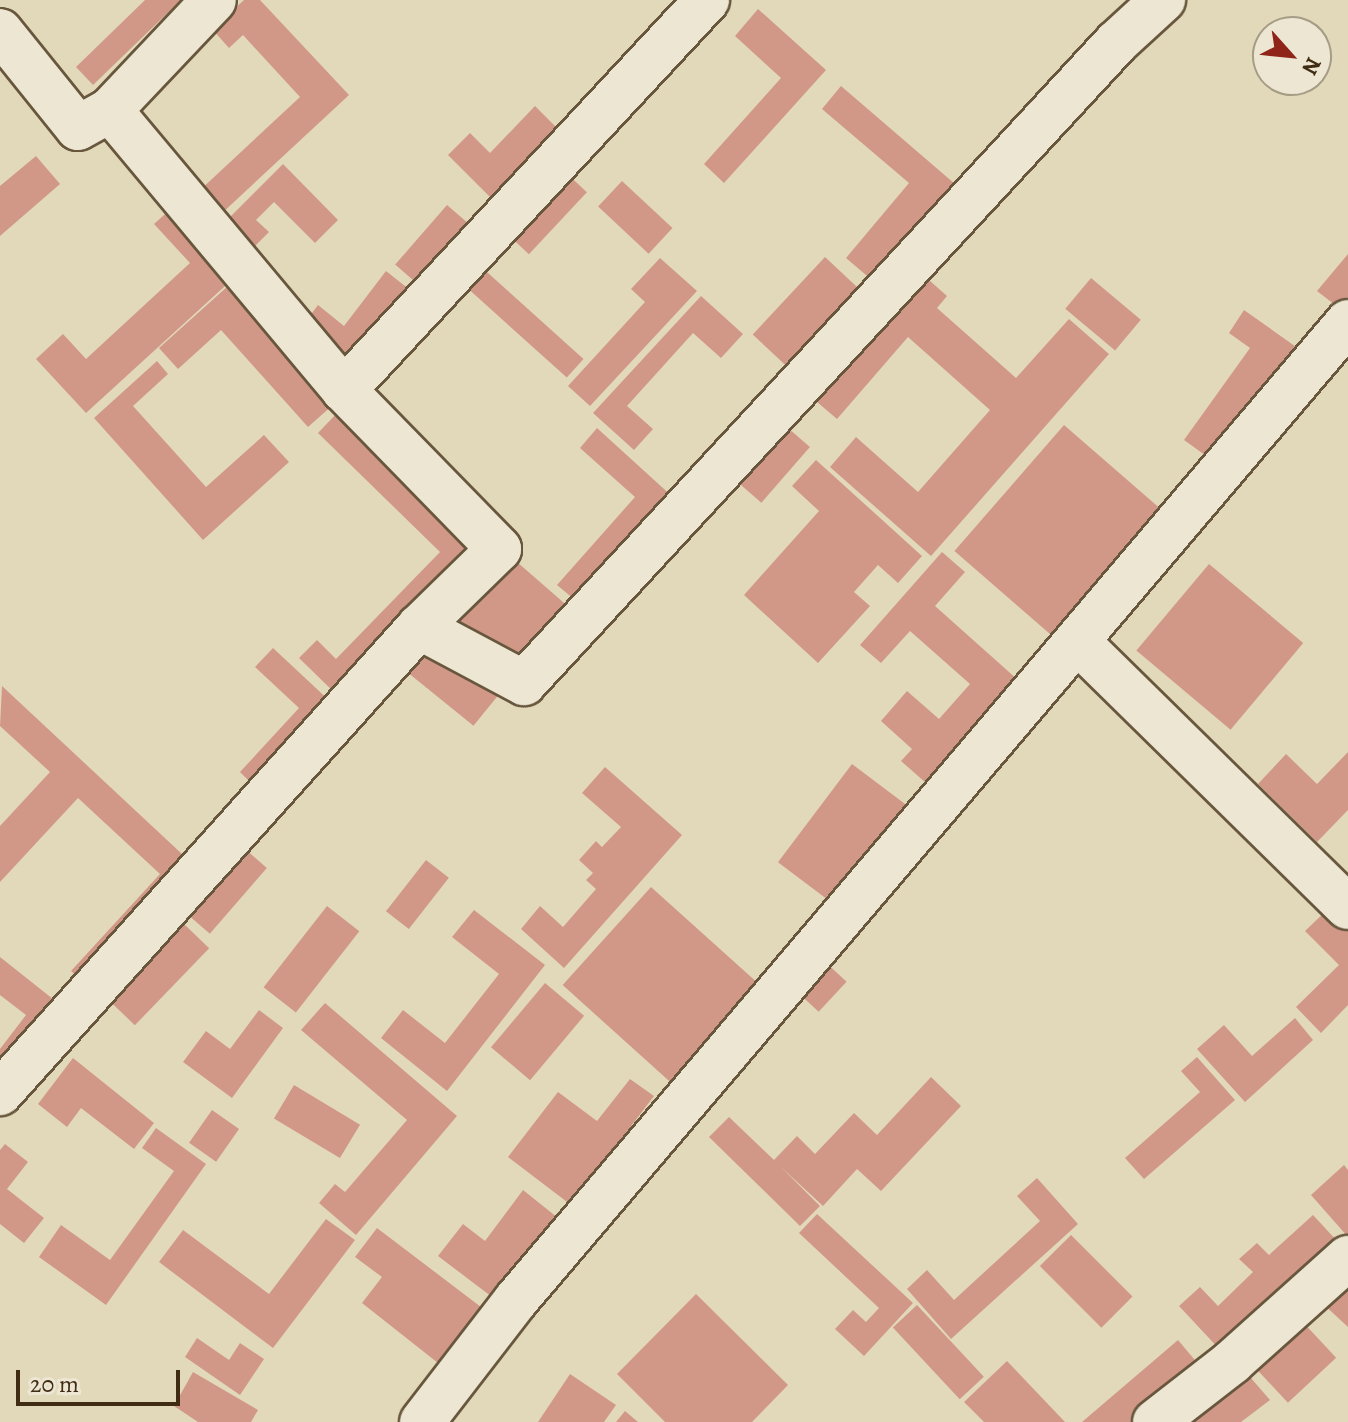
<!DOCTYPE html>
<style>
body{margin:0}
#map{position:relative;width:1348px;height:1422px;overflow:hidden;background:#e2d9bb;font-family:Alegreya,serif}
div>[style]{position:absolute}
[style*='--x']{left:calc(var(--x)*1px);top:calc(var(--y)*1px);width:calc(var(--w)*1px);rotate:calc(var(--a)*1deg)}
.building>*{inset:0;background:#d19888;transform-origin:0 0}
.roads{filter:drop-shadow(2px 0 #68573d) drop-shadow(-2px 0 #68573d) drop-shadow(0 2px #68573d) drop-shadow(0 -2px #68573d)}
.minor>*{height:44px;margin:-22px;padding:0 22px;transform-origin:22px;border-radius:22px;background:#ece6d3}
span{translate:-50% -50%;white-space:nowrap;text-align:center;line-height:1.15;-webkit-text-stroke:8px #ece6d3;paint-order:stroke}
.north{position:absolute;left:1252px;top:16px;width:80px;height:80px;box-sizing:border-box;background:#ece6d3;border:2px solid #a79c86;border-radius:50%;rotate:117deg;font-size:22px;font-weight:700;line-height:32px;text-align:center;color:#3f2c13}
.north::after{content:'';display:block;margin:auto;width:28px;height:36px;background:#8f2418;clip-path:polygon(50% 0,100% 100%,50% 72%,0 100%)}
.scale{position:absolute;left:16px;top:1370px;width:164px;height:36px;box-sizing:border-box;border:4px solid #3f2c13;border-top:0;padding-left:10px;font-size:24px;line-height:28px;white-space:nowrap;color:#3f2c13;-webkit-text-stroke:6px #ece6d3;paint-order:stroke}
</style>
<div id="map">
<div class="building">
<i style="clip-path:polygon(145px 0,181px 0,93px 85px,76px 67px)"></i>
<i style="clip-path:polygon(244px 0,260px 0,349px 95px,220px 215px,198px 192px,300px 97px,243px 35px,229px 48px,212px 29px)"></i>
<i style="clip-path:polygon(758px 9px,826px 70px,724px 183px,704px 164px,781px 78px,735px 36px)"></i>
<i style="clip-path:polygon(841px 86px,955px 184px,873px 281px,846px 258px,909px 183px,822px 109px)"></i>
<i style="clip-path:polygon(535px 106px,557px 128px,490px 197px,448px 155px,470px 133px,490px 153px)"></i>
<i style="clip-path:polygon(36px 156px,60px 184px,0 236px,0 186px)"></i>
<i style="clip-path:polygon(283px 164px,338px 220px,315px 243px,274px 202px,256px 220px,269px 232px,247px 254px,220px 227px)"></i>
<i style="left:562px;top:169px;width:34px;height:85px;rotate:43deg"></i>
<i style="left:622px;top:181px;width:69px;height:35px;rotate:43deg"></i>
<i style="left:447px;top:205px;width:28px;height:79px;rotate:41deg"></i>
<i style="clip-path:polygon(173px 207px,236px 276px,86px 413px,36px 359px,63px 334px,86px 359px,190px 263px,154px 224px)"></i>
<i style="clip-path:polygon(1348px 254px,1348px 297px,1339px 308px,1317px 291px)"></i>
<i style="left:825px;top:257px;width:53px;height:106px;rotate:43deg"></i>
<i style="clip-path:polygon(660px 258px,697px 291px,590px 406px,568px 386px,645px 302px,631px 289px)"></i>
<i style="left:478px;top:264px;width:142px;height:25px;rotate:42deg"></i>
<i style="clip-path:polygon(386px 271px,410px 290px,349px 368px,300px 329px,318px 305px,344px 326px)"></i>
<i style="clip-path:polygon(920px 272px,947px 296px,937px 308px,1016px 378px,1069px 319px,1109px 354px,931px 556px,830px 467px,856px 437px,918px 492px,990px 410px,908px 337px,837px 419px,810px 396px)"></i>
<i style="left:1091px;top:278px;width:65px;height:40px;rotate:40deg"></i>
<i style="clip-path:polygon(228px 286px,334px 404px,308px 427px,221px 330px,178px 369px,159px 348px)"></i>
<i style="clip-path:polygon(701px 296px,743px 334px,721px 358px,693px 333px,627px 406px,653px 429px,634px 450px,593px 413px)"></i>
<i style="clip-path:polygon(1244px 310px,1299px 349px,1216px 463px,1184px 440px,1250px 348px,1229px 333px)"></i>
<i style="clip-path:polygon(157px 361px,168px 374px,133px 406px,206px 487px,264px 435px,289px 462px,203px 540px,94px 418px)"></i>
<i style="clip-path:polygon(339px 411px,480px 549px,338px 696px,299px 658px,317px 640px,336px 659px,440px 552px,318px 433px)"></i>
<i style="left:1064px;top:425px;width:127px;height:167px;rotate:41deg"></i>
<i style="clip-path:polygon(597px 428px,675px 499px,581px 605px,557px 585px,635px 497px,580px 448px)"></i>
<i style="left:788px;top:428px;width:29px;height:74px;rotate:41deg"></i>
<i style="clip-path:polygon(816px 460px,922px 556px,898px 583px,878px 565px,854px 592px,870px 606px,818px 663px,744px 595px,819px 511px,792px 486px)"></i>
<i style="clip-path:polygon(942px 552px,965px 572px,935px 606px,1018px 680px,926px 783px,901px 761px,912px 749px,881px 721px,907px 691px,939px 719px,970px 684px,910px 631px,881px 663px,860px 645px)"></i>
<i style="left:509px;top:555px;width:89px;height:84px;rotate:41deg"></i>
<i style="left:1209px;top:564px;width:123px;height:113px;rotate:40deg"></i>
<i style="left:431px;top:640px;width:87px;height:40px;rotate:39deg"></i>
<i style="clip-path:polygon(273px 648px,334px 705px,256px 788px,240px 772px,299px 708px,255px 667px)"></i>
<i style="clip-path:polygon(2px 686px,197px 868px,88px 986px,71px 971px,160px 874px,78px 798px,0 882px,0 826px,50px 772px,0 726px)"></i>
<i style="clip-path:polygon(1348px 752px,1348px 810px,1317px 842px,1258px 784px,1286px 754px,1317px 784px)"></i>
<i style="left:852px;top:764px;width:69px;height:123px;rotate:37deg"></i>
<i style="clip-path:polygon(605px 767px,682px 835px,564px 968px,521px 929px,540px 906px,563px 927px,596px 889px,586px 880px,593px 873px,579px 860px,596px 841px,602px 847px,621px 827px,582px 793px)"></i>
<i style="left:245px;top:849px;width:29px;height:87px;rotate:41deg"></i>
<i style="left:426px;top:860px;width:29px;height:65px;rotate:38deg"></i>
<i style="left:651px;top:887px;width:147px;height:132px;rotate:42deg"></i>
<i style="left:327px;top:906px;width:41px;height:103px;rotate:38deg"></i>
<i style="clip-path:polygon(474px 910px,545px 965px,447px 1091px,381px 1038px,403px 1010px,445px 1043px,499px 974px,452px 937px)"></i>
<i style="clip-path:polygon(1327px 910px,1348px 930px,1348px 1005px,1321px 1033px,1296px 1007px,1339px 965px,1305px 931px)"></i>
<i style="left:184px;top:924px;width:35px;height:107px;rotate:44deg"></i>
<i style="clip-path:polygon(0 957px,63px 1007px,0 1086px,0 1049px,26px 1015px,0 995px)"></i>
<i style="left:821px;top:958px;width:35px;height:41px;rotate:43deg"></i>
<i style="left:545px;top:983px;width:51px;height:84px;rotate:40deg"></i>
<i style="clip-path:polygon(325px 1003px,457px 1116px,356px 1235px,319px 1203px,335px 1184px,345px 1192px,407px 1120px,301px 1030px)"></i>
<i style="clip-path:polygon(259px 1010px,283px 1028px,232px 1098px,183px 1062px,206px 1031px,230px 1049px)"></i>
<i style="clip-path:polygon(1295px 1018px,1313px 1040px,1245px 1102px,1197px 1049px,1224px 1025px,1252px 1056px)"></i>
<i style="clip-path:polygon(1197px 1057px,1235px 1100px,1144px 1179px,1125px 1158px,1200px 1092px,1181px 1071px)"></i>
<i style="clip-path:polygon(73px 1058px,154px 1123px,134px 1149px,81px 1108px,67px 1127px,38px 1104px)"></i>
<i style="clip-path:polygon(931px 1077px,961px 1106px,881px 1191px,857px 1169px,823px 1206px,781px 1167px,820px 1206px,800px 1226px,709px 1137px,729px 1117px,774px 1160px,797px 1136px,815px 1154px,854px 1113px,877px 1135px)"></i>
<i style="clip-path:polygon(630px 1079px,654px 1096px,571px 1205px,508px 1157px,558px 1092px,597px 1121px)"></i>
<i style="left:294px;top:1085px;width:77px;height:39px;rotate:31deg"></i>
<i style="left:212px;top:1110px;width:33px;height:40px;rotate:35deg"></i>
<i style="clip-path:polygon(156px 1128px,206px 1164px,106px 1305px,39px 1257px,61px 1225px,110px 1260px,174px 1171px,142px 1148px)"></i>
<i style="clip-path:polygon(5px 1144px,28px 1162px,7px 1189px,44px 1218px,24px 1243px,0 1224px,0 1150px)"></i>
<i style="clip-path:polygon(1344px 1165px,1348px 1170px,1348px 1237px,1311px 1195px)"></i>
<i style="clip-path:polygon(1037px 1178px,1078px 1224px,951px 1339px,907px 1289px,927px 1270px,954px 1300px,1040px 1221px,1017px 1196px)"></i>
<i style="clip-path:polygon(523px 1190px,558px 1218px,496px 1300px,438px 1256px,463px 1224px,485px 1241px)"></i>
<i style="clip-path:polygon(817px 1214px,913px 1303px,864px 1356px,835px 1329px,853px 1310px,866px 1322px,879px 1308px,799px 1233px)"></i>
<i style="clip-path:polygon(1313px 1215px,1338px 1242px,1222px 1352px,1179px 1306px,1200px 1287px,1218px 1306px,1253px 1272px,1239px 1259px,1257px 1243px,1269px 1255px)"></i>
<i style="clip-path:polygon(326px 1219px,355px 1240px,273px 1348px,159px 1262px,183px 1230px,269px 1294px)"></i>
<i style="clip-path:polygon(377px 1228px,481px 1307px,438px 1363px,362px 1303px,382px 1277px,355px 1257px)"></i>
<i style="left:1071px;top:1235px;width:87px;height:44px;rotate:45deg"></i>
<i style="clip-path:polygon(1348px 1274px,1348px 1327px,1322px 1303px)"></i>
<i style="clip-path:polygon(696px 1294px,788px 1385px,752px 1422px,665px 1422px,617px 1374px)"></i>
<i style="left:917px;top:1305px;width:98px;height:33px;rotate:47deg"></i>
<i style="left:1300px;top:1319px;width:53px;height:66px;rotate:47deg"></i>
<i style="clip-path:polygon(197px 1338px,229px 1360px,240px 1343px,264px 1359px,240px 1395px,185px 1357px)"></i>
<i style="clip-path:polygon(1178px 1340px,1199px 1365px,1133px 1422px,1082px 1422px)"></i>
<i style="clip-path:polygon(1007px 1361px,1065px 1422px,984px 1422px,964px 1402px)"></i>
<i style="clip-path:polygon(1244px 1370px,1270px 1400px,1241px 1422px,1180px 1422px)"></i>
<i style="clip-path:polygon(193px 1372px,258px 1410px,251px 1422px,198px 1422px,174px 1406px)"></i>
<i style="clip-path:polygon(570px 1374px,616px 1405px,604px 1422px,538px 1422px)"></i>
<i style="clip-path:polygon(625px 1411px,638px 1422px,616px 1422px)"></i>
</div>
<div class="roads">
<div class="minor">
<i style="--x:0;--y:31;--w:124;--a:51.2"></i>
<i style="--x:78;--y:128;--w:37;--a:-29"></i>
<i style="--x:110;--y:110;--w:365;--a:50.1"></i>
<i style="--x:344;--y:390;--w:222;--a:45.7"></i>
<i style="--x:499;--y:549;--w:112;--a:135.7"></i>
<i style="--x:419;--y:627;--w:627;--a:131.96"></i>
<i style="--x:110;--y:110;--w:151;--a:-46.6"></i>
<i style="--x:344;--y:390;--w:533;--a:-47.05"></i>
<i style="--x:419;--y:627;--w:119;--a:28.1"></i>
<i style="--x:524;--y:683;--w:872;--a:-47.23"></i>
<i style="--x:1116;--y:43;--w:64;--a:-42.5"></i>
<i style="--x:1078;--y:642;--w:378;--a:44.5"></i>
<i style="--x:422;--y:1422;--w:154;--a:-52.4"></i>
<i style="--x:516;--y:1300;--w:1284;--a:-49.61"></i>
<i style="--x:1155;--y:1422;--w:98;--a:-37.9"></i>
<i style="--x:1232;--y:1362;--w:156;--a:-41.9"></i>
</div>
</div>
<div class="north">N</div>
<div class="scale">20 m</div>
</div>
